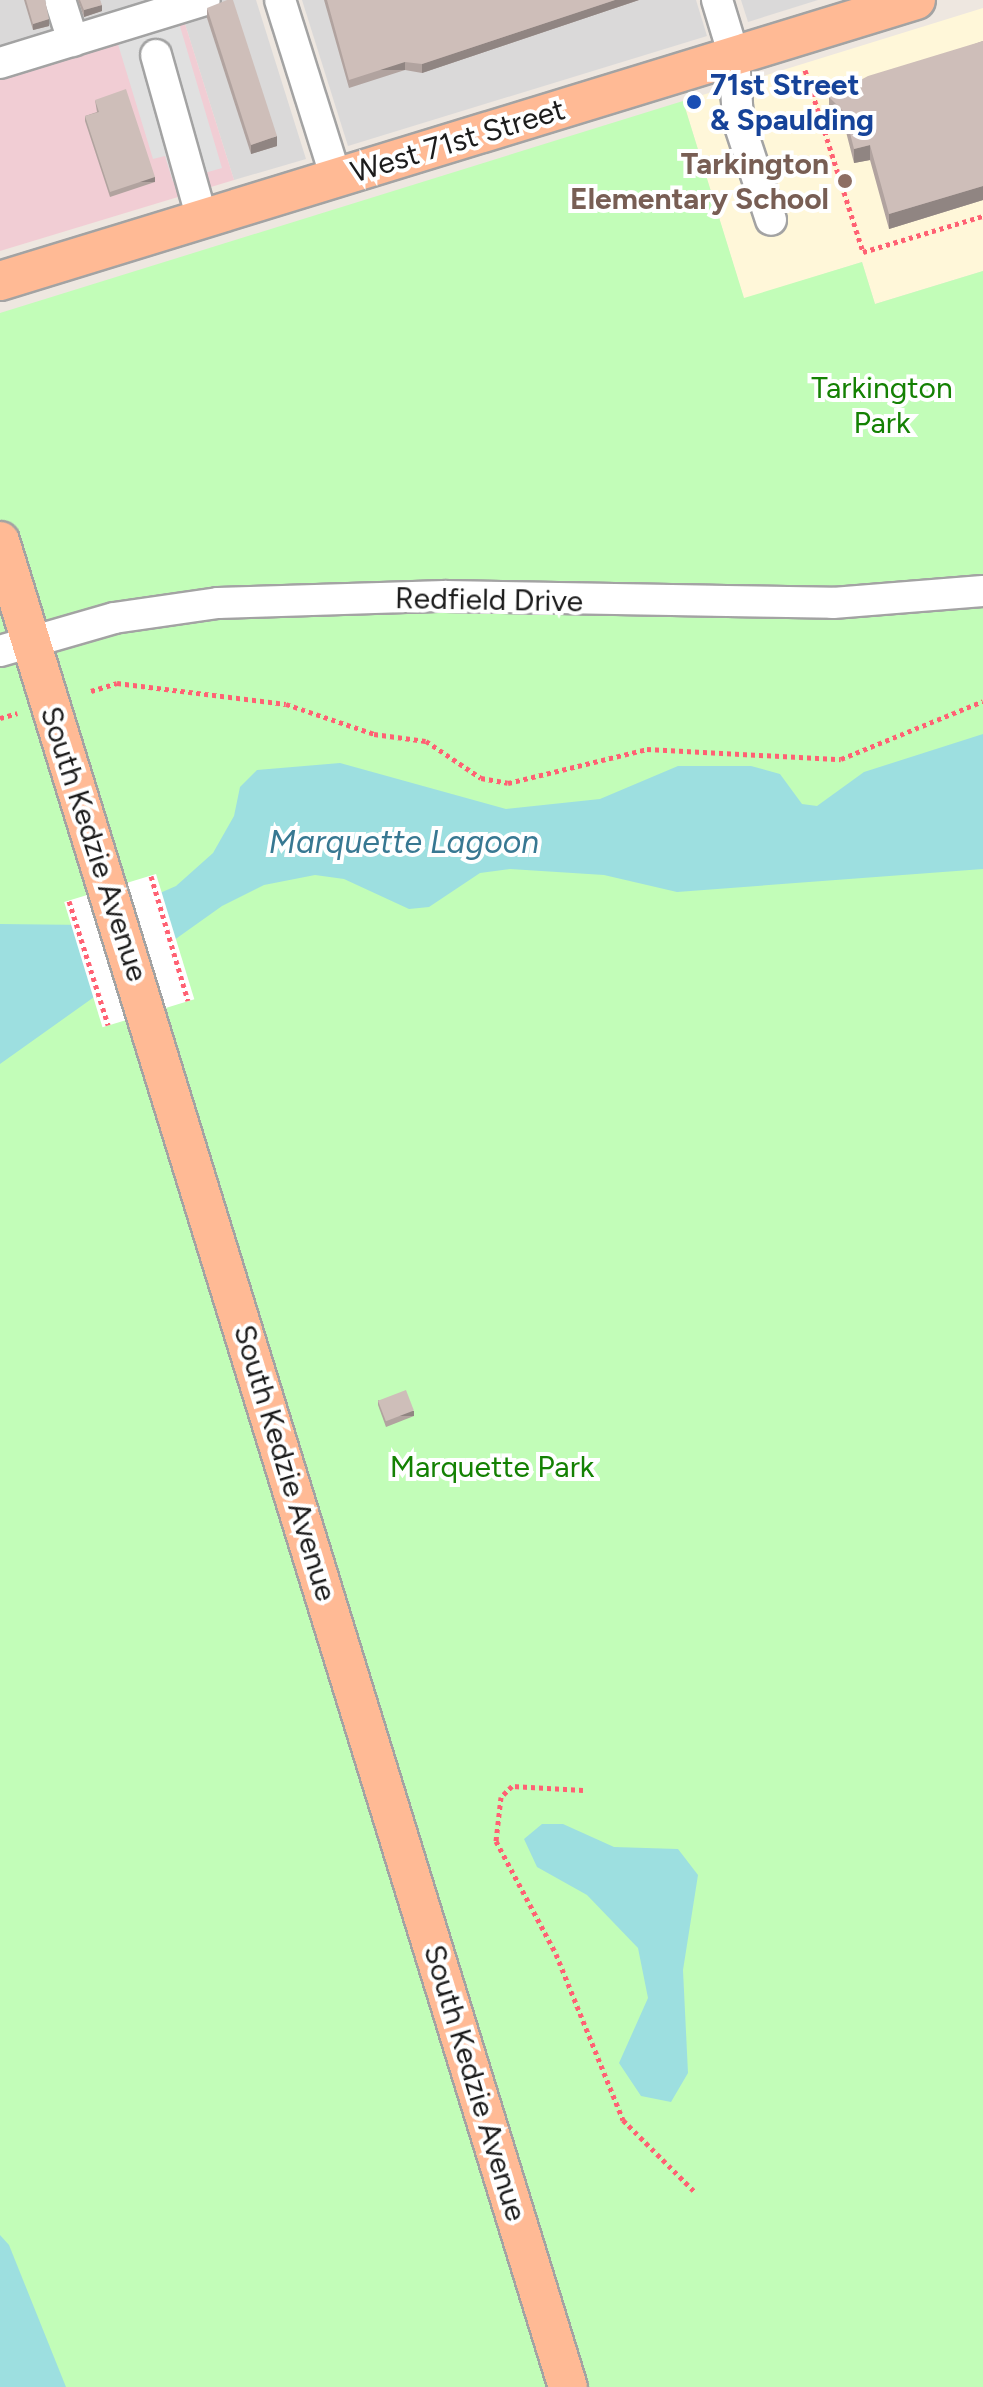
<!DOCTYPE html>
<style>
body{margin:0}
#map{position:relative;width:983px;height:2387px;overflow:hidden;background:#eee7e0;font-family:Figtree,sans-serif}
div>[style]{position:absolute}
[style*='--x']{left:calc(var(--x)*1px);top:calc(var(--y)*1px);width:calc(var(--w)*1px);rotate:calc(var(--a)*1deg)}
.residential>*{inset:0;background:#dad9d9}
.commercial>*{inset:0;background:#f1cdd4}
.education>*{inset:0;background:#fff7d9}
.park>*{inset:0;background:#c2fdb8}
.parking>*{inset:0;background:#e0e0e0}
.water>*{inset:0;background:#9ddfe0}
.pier>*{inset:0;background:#fff;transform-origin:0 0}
.path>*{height:5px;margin-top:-2.5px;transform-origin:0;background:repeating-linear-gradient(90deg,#ff6173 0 4px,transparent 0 8px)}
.roads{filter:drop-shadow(2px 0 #a3a3a3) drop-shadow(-2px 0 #a3a3a3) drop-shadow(0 2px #a3a3a3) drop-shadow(0 -2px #a3a3a3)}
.minor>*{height:30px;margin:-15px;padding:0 15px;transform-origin:15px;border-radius:15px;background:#fff}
.major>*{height:38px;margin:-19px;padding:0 19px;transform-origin:19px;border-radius:19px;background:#ffba95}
.wall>*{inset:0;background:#b1a39f}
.shaded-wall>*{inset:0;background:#908582;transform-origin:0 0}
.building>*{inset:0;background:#cebeb9;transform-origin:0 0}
.dots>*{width:22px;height:22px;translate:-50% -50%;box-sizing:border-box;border:4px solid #fff;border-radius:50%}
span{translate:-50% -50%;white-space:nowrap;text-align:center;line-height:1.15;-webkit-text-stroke:8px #fff;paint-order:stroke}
.transit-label{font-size:30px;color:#164399;font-weight:700}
.left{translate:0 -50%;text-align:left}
.street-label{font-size:30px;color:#1c1c1c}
.education-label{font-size:30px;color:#785e54;font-weight:700}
.right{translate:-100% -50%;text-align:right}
.park-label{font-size:30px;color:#148103}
.water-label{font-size:32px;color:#387892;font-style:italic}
</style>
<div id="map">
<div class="residential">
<i style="clip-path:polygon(0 0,256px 0,306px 159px,234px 180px,180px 8px,0 63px)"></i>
<i style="clip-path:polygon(302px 0,696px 0,707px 36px,348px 146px)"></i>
<i style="clip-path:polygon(741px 0,818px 0,748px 22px)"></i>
</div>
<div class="commercial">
<i style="clip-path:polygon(180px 8px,234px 180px,0 251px,0 63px)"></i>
</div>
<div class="education">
<i style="clip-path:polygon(983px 8px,983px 271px,875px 304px,862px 262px,744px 299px,683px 101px)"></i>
</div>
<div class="park">
<i style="clip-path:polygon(683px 101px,744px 298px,862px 262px,875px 304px,983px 271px,983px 2387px,0 2387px,0 313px)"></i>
</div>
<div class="parking">
<i style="clip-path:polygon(179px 23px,222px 168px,173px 182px,165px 156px,153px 159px,117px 41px)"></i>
</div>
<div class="water">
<i style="clip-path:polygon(983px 734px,983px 869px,677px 892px,604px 875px,510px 869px,480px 873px,429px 907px,409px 909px,344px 879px,315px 875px,264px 885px,222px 906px,0 1064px,0 924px,87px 925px,176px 886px,213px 853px,234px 816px,240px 787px,257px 770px,340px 763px,506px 809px,600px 799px,678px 766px,751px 766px,780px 774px,802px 804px,817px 806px,864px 772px)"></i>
<i style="clip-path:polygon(542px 1824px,563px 1824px,614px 1847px,678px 1849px,698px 1875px,683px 1970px,688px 2073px,671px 2102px,641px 2096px,619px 2063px,648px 1998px,638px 1948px,587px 1895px,537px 1867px,524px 1839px)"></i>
<i style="clip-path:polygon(0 2235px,9px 2245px,66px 2387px,0 2387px)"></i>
</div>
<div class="pier">
<i style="left:156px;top:874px;width:131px;height:96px;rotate:73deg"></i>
</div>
<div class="path">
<i style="--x:805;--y:70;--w:191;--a:72.3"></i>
<i style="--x:863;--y:252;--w:125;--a:-16.7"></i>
<i style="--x:91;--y:691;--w:27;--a:-17"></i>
<i style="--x:117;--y:683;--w:170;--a:7.1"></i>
<i style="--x:286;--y:704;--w:93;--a:18.8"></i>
<i style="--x:374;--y:734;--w:52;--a:7.7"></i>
<i style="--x:426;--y:741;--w:66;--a:33.9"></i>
<i style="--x:481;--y:778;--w:27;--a:10"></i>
<i style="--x:508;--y:783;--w:143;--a:-13.7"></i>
<i style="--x:647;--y:749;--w:194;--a:3"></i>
<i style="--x:841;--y:759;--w:153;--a:-22.2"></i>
<i style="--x:0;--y:718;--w:18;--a:-16"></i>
<i style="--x:151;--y:876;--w:130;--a:73.5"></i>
<i style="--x:69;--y:901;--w:130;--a:72.5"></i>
<i style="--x:583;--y:1790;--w:71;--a:-176.8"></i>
<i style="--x:512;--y:1786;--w:16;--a:135"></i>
<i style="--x:501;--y:1797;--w:44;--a:96.5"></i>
<i style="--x:496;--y:1841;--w:128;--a:62"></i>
<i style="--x:556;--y:1954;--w:179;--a:68"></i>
<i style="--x:623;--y:2120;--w:100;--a:45"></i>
</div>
<div class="roads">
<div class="minor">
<i style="--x:60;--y:0;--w:43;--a:72.4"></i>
<i style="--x:280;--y:0;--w:187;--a:72.5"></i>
<i style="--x:717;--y:0;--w:59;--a:73.1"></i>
<i style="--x:734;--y:56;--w:64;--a:86.4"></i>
<i style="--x:738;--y:120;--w:105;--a:71.7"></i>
<i style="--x:156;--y:55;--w:170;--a:74.3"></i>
<i style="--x:0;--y:63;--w:214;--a:-17.1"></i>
<i style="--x:0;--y:651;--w:119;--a:-16.1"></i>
<i style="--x:114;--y:618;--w:105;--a:-8.2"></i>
<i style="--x:218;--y:603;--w:227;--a:-1.8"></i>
<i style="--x:445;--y:596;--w:388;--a:1"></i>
<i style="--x:833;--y:603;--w:150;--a:-4.6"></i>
</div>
<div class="major">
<i style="--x:0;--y:281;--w:958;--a:-17.05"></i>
<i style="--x:0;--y:541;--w:1931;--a:72.9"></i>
</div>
</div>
<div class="wall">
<i style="clip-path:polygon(24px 0,45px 0,49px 26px,33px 30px)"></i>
<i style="clip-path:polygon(78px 0,100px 0,102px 11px,84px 17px)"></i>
<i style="clip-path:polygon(324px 0,639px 0,422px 73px,405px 70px,349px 88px)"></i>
<i style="clip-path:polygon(207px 8px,277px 146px,251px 154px,207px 18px)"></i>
<i style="clip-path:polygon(983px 41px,983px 200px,889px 229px,870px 160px,854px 163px,845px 128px,829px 112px,829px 97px)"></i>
<i style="clip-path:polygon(95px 100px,155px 182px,110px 197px,85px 121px,85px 116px,97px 112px)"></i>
<i style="clip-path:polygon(378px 1400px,414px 1416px,386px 1427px,378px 1405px)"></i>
</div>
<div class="shaded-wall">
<i style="clip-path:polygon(615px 0,639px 0,422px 73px,422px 64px)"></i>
<i style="clip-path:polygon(102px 5px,102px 11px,84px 17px,84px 10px)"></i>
<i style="clip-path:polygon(49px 19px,49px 26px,33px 30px,33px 24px)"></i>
<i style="left:405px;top:62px;width:8px;height:59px;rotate:90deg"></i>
<i style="clip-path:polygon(277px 136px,277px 146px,251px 154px,251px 145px)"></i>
<i style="clip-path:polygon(870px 145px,870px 160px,854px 163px,854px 149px)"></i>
<i style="left:155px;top:177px;width:5px;height:47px;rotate:90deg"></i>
<i style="clip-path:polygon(983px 186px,983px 200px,889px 229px,889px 214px)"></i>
<i style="left:414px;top:1411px;width:5px;height:30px;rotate:90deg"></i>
</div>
<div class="building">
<i style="clip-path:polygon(26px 0,45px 0,49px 19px,33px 24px)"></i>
<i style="clip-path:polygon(80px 0,100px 0,102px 5px,84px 10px)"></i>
<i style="clip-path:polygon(227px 0,233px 0,277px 136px,251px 145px,207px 8px)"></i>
<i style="clip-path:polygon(327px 0,615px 0,422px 64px,405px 62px,349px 80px)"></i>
<i style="clip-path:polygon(983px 41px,983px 186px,889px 214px,870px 145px,854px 149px,845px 113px,829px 97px,868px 76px)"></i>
<i style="clip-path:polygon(126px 89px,155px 177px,110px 192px,85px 116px,99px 112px,95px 100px)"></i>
<i style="left:406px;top:1390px;width:22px;height:30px;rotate:69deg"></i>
</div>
<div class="dots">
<i style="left:694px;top:102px;background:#1a4fb4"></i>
<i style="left:845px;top:181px;background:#8d6e63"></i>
</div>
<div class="transit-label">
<span class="left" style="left:710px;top:102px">71st Street<br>&amp; Spaulding</span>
</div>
<div class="street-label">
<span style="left:458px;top:141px;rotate:-17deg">West 71st Street</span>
<span style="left:489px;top:600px;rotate:1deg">Redfield Drive</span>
<span style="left:94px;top:844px;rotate:72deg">South Kedzie Avenue</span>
<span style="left:285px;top:1463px;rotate:73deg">South Kedzie Avenue</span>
<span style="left:475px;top:2083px;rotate:73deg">South Kedzie Avenue</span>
</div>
<div class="education-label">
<span class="right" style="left:829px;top:181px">Tarkington<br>Elementary School</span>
</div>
<div class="park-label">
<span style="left:882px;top:405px">Tarkington<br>Park</span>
<span style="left:492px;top:1467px">Marquette Park</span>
</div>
<div class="water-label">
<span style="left:404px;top:842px">Marquette Lagoon</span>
</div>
</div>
